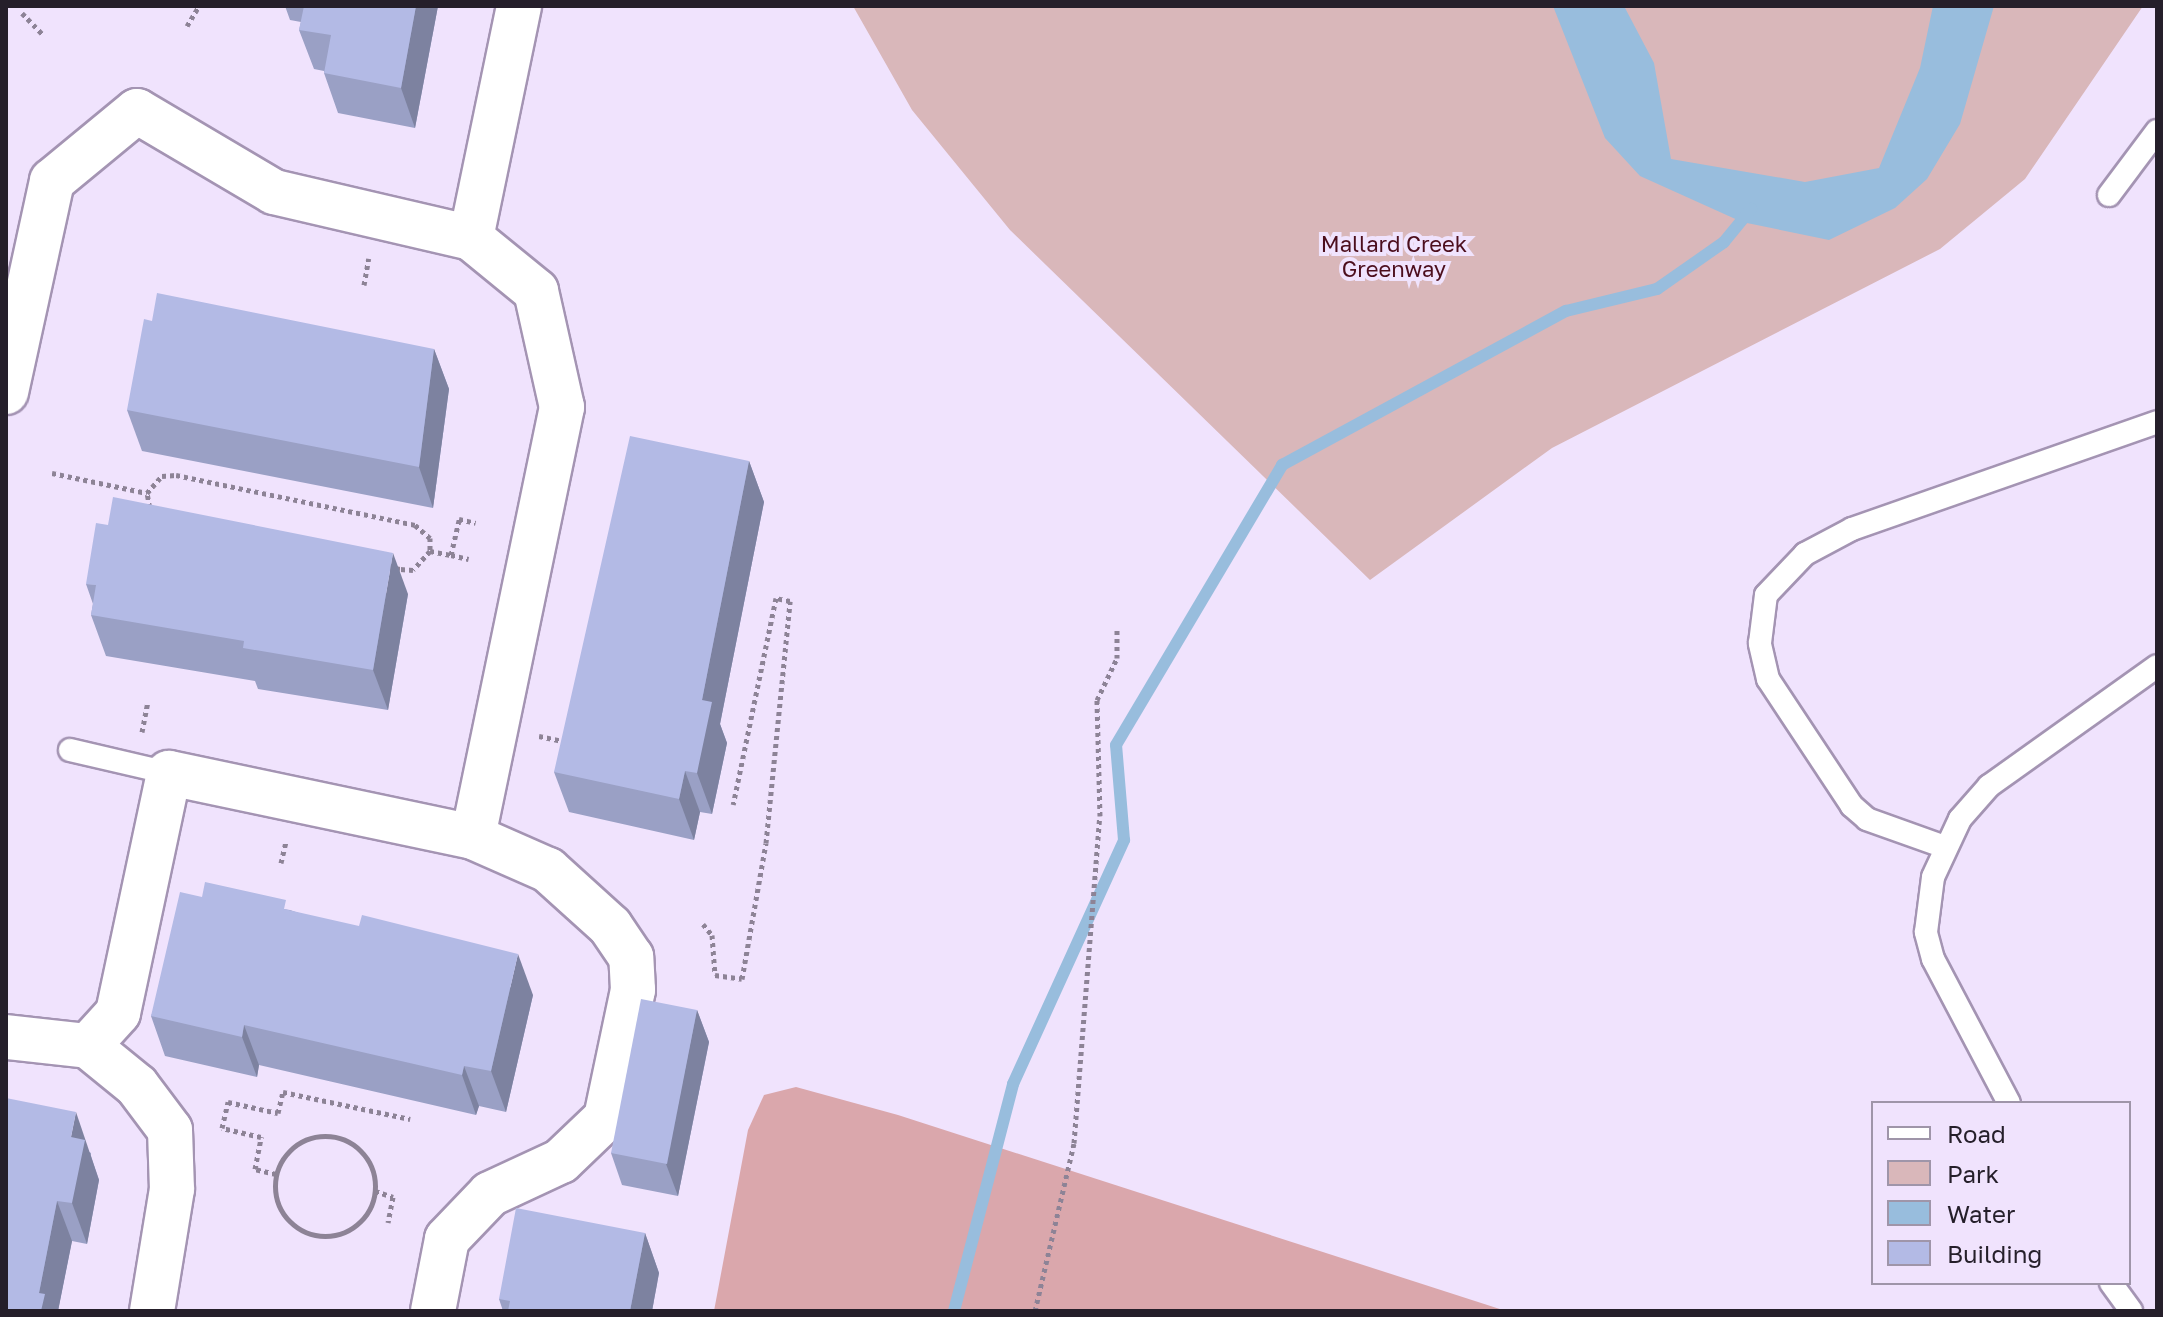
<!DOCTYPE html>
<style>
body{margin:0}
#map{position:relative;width:2163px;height:1317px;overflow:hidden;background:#f0e3fd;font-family:"Golos Text",sans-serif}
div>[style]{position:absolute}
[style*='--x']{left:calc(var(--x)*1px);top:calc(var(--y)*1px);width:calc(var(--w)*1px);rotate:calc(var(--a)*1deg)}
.green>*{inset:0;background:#d9b7ba}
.forest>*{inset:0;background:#daa7ac}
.water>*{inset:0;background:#98bddd}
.stream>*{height:12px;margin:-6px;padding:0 6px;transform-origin:6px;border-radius:6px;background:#98bddd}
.path>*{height:5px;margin-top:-2.5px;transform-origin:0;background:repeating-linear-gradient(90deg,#8d8396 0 4px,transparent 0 8px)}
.path>.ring{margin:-2.5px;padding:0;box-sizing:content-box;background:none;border:5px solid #8d8396;border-radius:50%}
.roads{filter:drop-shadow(2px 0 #a494b3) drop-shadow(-2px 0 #a494b3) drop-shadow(0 2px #a494b3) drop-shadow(0 -2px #a494b3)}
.service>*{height:22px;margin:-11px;padding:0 11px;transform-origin:11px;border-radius:11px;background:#fff}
.minor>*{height:44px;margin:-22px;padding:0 22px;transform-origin:22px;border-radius:22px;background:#fff}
.wall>*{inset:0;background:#9aa0c5}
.shaded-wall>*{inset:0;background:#7d82a0}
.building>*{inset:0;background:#b3bae5;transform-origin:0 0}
span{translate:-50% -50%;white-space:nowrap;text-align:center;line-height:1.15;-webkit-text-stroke:8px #f0e3fd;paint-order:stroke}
.park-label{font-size:22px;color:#4c0e1d}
.frame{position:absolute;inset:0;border:8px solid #251f2a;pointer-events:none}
.legend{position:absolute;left:1871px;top:1101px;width:260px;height:184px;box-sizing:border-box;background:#f0e3fd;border:2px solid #9f95a9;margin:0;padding:10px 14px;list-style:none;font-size:24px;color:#251f2a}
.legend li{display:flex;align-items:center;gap:16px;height:40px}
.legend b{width:40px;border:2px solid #9f95a9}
</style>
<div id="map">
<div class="green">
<i style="clip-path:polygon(853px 6px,2143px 6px,2025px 179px,1940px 249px,1552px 448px,1370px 580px,1010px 230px,912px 110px)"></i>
</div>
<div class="forest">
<i style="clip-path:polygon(796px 1087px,898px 1115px,1506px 1311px,714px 1311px,748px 1130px,764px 1095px)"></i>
</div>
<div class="water">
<i style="clip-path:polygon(1553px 6px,1624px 6px,1654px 63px,1671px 159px,1805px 182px,1879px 168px,1920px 68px,1933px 6px,1994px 6px,1960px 124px,1927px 179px,1895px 208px,1829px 240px,1742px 222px,1640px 176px,1605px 138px)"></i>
</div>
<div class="stream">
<i style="--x:954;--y:1311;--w:235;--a:-75.4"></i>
<i style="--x:1013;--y:1084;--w:268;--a:-65.5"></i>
<i style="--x:1124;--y:840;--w:95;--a:-94.8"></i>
<i style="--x:1116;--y:745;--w:326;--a:-59.3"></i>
<i style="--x:1282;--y:465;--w:323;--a:-28.5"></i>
<i style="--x:1566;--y:311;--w:94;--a:-13.6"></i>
<i style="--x:1657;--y:289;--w:82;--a:-35"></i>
<i style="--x:1724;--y:242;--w:43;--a:-50.7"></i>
</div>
<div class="path">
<i style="--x:22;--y:13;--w:30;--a:46"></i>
<i style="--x:187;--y:26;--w:23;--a:-59"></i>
<i style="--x:364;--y:285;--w:27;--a:-80"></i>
<i style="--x:52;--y:473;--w:97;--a:11.9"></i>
<i style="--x:176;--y:475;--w:244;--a:11.8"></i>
<i style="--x:415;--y:525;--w:20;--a:41"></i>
<i style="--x:430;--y:538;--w:13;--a:90"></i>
<i style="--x:430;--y:551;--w:25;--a:132"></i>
<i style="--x:413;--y:570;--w:13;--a:-176"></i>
<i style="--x:400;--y:569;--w:245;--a:-168.5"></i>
<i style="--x:160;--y:520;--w:10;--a:-151"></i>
<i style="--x:151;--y:515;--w:22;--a:-100"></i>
<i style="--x:147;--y:493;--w:23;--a:-49"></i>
<i style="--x:162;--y:476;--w:14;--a:-4"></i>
<i style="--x:430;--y:551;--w:21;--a:11"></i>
<i style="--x:451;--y:555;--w:37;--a:-77"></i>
<i style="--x:459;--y:519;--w:17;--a:13"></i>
<i style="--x:451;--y:555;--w:18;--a:13"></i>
<i style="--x:142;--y:732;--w:31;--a:-79"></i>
<i style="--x:539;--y:736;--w:24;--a:12"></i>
<i style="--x:281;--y:863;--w:23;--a:-77"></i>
<i style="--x:703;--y:924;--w:14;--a:51"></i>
<i style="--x:712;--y:935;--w:40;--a:85.7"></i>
<i style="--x:715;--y:975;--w:27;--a:8"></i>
<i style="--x:742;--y:979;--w:138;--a:-80"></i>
<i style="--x:766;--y:843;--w:243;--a:-84.3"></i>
<i style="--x:790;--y:601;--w:14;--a:-168"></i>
<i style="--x:776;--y:598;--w:211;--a:101.7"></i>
<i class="ring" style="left:275px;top:1136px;width:95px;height:95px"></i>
<i style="--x:276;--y:1174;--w:22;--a:-167"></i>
<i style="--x:255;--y:1169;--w:33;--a:-79"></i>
<i style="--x:261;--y:1137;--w:40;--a:-167"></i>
<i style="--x:222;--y:1128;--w:27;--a:-77"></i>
<i style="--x:228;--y:1102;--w:51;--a:12.4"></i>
<i style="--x:278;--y:1113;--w:22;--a:-77"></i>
<i style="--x:283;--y:1092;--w:130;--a:12"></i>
<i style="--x:375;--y:1191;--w:19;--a:18"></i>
<i style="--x:393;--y:1197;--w:26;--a:101"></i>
<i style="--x:1035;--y:1311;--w:172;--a:-76.9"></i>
<i style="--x:1074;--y:1143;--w:328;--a:-85.5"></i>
<i style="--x:1100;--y:816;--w:116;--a:-91.5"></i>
<i style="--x:1097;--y:700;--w:47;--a:-64.5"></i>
<i style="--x:1117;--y:658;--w:30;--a:-90"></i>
</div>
<div class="roads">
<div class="service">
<i style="--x:2109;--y:195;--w:80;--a:-53.1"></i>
<i style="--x:70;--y:750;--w:102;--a:13.1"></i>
<i style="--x:1945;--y:847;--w:83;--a:-160.3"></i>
<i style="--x:1867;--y:819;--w:20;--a:-139"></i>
<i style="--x:1852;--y:806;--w:152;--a:-123.5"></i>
<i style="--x:1768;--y:679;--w:37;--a:-103"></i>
<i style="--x:1760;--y:643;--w:48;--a:-82.9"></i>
<i style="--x:1766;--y:595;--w:57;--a:-46.4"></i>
<i style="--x:1805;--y:554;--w:53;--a:-28"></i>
<i style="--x:1852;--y:529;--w:323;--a:-19.3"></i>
<i style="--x:2009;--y:1103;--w:163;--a:-117.8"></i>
<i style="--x:1933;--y:959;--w:28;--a:-105"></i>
<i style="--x:1926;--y:932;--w:55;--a:-82.7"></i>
<i style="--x:1933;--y:877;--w:64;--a:-65"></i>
<i style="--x:1960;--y:819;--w:44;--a:-48.7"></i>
<i style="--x:1989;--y:786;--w:206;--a:-35.5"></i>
<i style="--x:2111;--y:1283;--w:34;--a:54"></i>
</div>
<div class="minor">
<i style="--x:471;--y:238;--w:237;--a:-78.3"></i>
<i style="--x:6;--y:392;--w:216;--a:-77.7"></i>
<i style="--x:52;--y:181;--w:110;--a:-39.5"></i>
<i style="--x:137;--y:111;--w:159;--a:30.6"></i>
<i style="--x:274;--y:192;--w:202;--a:13.1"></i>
<i style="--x:471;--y:238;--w:84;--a:39.2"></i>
<i style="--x:536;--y:291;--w:119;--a:77.4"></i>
<i style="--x:562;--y:407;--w:439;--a:101.7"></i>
<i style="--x:473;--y:837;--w:311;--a:-168.1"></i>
<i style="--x:169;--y:773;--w:245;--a:102"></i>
<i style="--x:118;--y:1013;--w:45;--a:132.3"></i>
<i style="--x:88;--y:1046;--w:82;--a:-173.7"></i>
<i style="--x:88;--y:1046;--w:63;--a:39.2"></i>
<i style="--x:137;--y:1086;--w:55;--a:53.1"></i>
<i style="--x:170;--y:1130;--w:59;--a:88.1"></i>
<i style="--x:172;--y:1189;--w:124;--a:99.3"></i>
<i style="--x:433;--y:1311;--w:73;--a:-79"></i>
<i style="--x:447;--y:1239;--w:62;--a:-46.3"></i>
<i style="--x:490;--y:1194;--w:78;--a:-24.9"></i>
<i style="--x:561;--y:1161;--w:62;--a:-43.7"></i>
<i style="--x:606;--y:1118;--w:131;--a:-78.1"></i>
<i style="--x:633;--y:990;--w:33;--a:-93"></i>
<i style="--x:631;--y:957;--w:37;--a:-124"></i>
<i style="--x:610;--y:926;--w:84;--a:-137.9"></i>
<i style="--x:548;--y:870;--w:82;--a:-156.3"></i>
</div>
</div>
<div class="wall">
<i style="clip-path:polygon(285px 6px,438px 6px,415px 128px,338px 113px,324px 73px,324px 71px,314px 69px,299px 30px,301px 22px,290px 20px)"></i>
<i style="clip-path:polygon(434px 349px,449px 389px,433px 508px,142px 451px,127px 410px)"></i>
<i style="clip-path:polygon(749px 461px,764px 502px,720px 724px,727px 743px,712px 814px,700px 812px,694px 840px,569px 812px,554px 772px)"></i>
<i style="clip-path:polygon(86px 584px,408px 594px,388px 710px,258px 689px,255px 681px,106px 656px,91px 615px,93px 604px)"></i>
<i style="clip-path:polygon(202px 897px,290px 910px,533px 995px,506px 1112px,479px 1106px,476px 1115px,259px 1065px,257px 1077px,165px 1056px,151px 1016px)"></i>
<i style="clip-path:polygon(697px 1010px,709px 1042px,678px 1196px,622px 1185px,611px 1153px)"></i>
<i style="clip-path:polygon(6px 1098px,91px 1153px,91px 1156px,99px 1180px,87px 1244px,72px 1241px,58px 1311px,6px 1311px)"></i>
<i style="clip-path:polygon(645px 1233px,659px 1273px,652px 1311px,503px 1311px,499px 1299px)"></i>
</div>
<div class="shaded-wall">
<i style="clip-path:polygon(416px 6px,438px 6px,415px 128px,401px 88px)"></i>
<i style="clip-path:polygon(434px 349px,449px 389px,433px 508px,419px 467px)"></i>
<i style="clip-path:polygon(749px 461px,764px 502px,720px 724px,727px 743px,712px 814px,697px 773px,702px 700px)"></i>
<i style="clip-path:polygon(393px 553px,408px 594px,388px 710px,373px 670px)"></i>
<i style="clip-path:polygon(685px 771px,700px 812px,694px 840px,679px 799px)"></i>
<i style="clip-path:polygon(518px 954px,533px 995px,506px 1112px,491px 1071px)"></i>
<i style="clip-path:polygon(697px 1010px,709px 1042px,678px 1196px,666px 1164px)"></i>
<i style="clip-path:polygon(244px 1025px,259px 1065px,257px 1077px,242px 1037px)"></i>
<i style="clip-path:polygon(464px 1066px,479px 1106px,476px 1115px,462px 1075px)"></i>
<i style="clip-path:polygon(76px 1112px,99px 1180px,87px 1244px,72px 1203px,71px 1137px)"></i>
<i style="clip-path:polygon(57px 1201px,72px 1241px,58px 1311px,41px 1311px,39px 1293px)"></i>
<i style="clip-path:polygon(645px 1233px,659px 1273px,652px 1311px,630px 1311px)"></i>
</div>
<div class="building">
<i style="clip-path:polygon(304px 6px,416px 6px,401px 88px,324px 73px,331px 35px,299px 30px)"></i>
<i style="clip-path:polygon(157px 293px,434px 349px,419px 467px,127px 410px,144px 319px,152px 321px)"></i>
<i style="clip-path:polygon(630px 436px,749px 461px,702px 700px,712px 702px,697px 773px,685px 771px,679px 799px,554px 772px)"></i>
<i style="clip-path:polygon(113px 497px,393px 553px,373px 670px,243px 648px,244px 641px,91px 615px,96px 585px,86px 584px,96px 523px,108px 525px)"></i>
<i style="clip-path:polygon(205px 882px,286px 900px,284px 909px,359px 926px,362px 915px,518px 954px,491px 1071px,464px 1066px,462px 1075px,244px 1025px,242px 1037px,151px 1016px,180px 892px,202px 897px)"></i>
<i style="left:641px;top:999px;width:57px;height:157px;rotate:11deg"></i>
<i style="clip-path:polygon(6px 1098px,76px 1112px,71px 1137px,85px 1140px,72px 1203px,57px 1201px,39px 1293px,45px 1294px,41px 1311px,6px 1311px)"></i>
<i style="clip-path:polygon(516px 1208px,645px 1233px,630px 1311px,508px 1311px,510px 1301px,499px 1299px)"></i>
</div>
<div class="park-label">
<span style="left:1394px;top:256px">Mallard Creek<br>Greenway</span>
</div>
<div class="frame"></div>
<ul class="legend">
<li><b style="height:10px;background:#fff"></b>Road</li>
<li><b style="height:22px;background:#d9b7ba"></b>Park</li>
<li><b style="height:22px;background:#98bddd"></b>Water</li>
<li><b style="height:22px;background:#b3bae5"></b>Building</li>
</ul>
</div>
